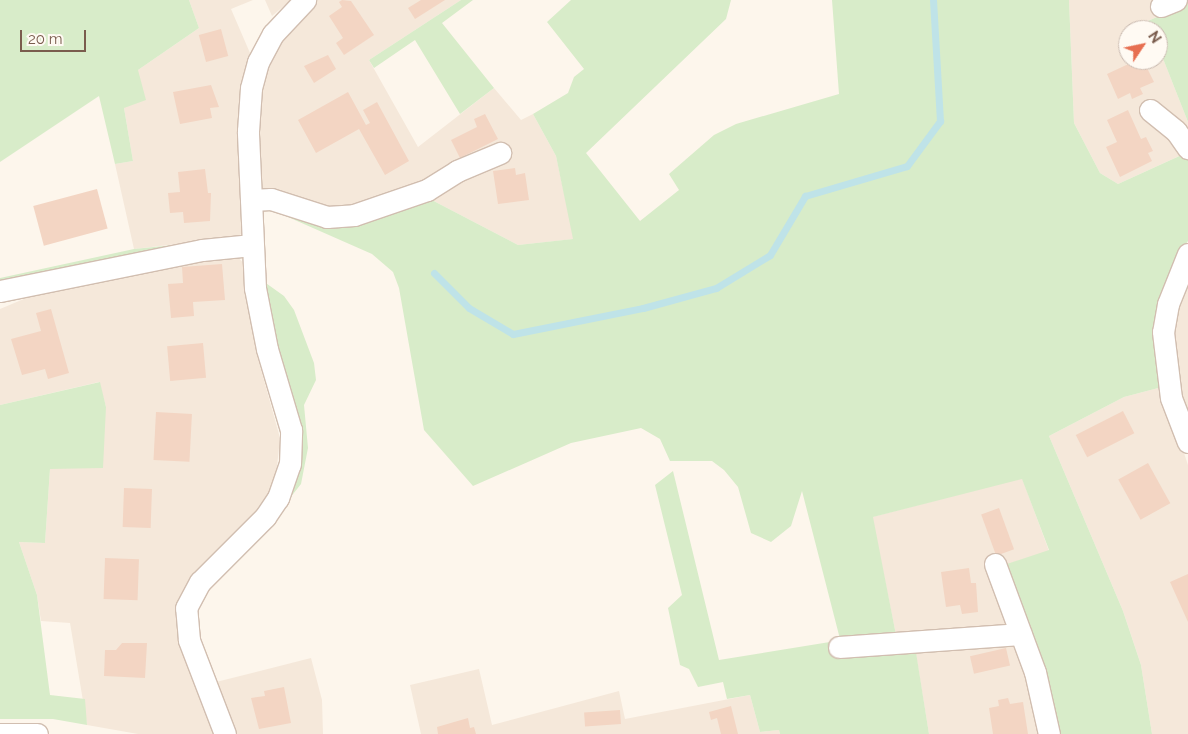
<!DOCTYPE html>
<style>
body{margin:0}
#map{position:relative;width:1188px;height:734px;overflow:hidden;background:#fdf6ec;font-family:Raleway,sans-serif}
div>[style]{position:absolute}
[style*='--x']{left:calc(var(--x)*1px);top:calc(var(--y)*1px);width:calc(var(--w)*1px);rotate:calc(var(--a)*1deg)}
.residential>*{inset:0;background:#f5e8da}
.green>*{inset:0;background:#d8ecc9}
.stream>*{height:7px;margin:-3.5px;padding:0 3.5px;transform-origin:3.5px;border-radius:3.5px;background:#bfe3e8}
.building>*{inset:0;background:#f3d5c3;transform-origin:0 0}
.roads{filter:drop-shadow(1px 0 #d1beb0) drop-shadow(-1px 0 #d1beb0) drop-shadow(0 1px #d1beb0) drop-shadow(0 -1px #d1beb0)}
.minor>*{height:21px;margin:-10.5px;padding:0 10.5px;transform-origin:10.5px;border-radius:10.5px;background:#fff}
span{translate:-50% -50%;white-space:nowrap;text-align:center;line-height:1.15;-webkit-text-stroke:5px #fffaf3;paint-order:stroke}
.north{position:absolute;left:1118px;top:20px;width:50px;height:50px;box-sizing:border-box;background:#fffaf3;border:1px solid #cabbb1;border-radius:50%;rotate:56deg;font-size:14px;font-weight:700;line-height:20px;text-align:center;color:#7a5c4d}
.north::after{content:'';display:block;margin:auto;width:18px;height:22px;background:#e76f51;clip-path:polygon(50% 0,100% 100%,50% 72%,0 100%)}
.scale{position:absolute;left:20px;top:30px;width:66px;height:22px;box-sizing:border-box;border:2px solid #7a5c4d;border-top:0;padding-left:6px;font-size:15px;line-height:18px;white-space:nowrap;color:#7a5c4d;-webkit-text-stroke:4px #fffaf3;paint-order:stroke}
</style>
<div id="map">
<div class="residential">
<i style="clip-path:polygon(189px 0,253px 0,231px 9px,250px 53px,244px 77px,242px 233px,238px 237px,134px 249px,115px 164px,133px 161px,124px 108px,138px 70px,199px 28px)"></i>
<i style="clip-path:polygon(265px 0,291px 0,272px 16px)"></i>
<i style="clip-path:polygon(312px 0,461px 0,369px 60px,418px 147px,494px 88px,521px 120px,533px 114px,556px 156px,574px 239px,518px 245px,426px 197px,349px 212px,257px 192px,259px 80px,273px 48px)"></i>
<i style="clip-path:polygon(1069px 0,1188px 0,1188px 3px,1148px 21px,1152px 30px,1128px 30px,1128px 60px,1158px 60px,1158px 46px,1188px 122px,1188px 152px,1118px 184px,1100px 173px,1074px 123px)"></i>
<i style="clip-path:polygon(214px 254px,237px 256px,245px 265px,257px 355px,280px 438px,276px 476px,269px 493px,256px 513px,195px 574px,178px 599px,177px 630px,214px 734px,138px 734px,87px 725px,70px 623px,41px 621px,37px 595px,19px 542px,45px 543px,50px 469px,106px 407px,99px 382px,0 405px,0 309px,31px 296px,40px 288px)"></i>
<i style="clip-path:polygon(1188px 268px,1188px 411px,1185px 413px,1178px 381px,1175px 329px,1178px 295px)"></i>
<i style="clip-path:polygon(1162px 387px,1188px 465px,1188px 734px,1152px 734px,1141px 665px,1123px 611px,1049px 436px,1124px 397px)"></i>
<i style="clip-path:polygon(1022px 478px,1049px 551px,1002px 566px,1054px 734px,929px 734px,913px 636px,896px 635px,872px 517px)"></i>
<i style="clip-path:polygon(311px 658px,322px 700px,323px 734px,232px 734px,216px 682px)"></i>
<i style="clip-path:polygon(479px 669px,492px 725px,619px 691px,625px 719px,750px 695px,760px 732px,779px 730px,780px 734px,421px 734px,410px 685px)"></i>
</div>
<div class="green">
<i style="clip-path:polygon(0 0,189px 0,199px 28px,138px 70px,146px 100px,124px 108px,133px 161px,115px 164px,99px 96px,0 162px)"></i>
<i style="clip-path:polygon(461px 0,473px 0,442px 23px,494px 88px,460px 114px,415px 40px,374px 68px,369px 60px)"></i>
<i style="clip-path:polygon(571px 0,731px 0,726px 19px,586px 153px,640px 221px,679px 190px,669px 174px,714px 135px,736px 124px,839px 94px,832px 0,1069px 0,1074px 123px,1100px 173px,1118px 184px,1186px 153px,1188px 156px,1188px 241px,1175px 260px,1162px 291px,1158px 315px,1162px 387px,1124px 397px,1049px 436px,1123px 611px,1141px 665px,1152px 734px,1054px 734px,1001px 566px,1049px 550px,1022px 479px,873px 517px,896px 635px,840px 639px,802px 491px,791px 526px,771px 542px,751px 533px,738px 487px,724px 470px,712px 461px,670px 461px,660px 439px,641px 428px,571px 443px,473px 486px,424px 430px,399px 288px,393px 272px,372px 254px,263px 206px,305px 217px,426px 197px,518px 245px,573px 239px,556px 156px,533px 114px,568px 93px,574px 77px,584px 69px,547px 22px)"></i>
<i style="clip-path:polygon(1188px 3px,1188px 122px,1158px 46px,1158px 30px,1152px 30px,1148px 21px)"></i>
<i style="clip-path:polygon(184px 244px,0 286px,0 278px,134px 249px)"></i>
<i style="clip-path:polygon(263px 281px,284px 296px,294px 310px,314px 363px,316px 380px,304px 405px,308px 448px,301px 484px,264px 531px,287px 491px,275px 359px)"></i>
<i style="clip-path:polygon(100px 382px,106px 407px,103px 468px,50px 469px,45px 543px,19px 542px,37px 595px,50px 695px,85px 699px,87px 725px,53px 719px,0 719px,0 405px)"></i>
<i style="clip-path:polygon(673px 471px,719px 660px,836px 641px,915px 646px,929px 734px,780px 734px,779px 730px,760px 732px,750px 695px,727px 699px,723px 682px,698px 687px,689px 669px,680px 665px,668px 608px,682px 595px,655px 485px)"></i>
</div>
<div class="stream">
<i style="--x:434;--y:273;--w:49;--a:45"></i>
<i style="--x:469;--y:308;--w:51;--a:30.6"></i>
<i style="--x:513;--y:334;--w:133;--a:-11.3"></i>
<i style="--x:643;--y:308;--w:76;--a:-15.3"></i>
<i style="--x:716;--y:288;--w:63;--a:-31.4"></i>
<i style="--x:770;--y:255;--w:69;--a:-59.3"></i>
<i style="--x:805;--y:196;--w:106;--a:-16.4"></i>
<i style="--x:907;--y:166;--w:56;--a:-53.7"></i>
<i style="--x:940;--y:121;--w:121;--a:-93.3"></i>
</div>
<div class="building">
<i style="clip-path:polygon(342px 0,351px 1px,374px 35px,344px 55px,336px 43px,343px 38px,329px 16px,342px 7px,339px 2px)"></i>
<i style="clip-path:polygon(421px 0,445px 0,415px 19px,408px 8px)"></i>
<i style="left:221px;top:29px;width:28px;height:23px;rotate:75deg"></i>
<i style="clip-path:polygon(328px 55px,336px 69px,314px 83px,304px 66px)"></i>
<i style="clip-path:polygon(1137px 60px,1143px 60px,1154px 82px,1140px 88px,1143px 94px,1132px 99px,1130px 93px,1118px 99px,1107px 74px)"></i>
<i style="clip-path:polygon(211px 85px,219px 107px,210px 108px,212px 118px,180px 124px,173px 92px)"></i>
<i style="clip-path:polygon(348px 92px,366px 125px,370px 123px,363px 110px,377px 102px,409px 161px,385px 175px,359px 129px,316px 153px,298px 120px)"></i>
<i style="clip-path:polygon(1128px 110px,1141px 139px,1146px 137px,1153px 151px,1148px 153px,1152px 161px,1120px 177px,1106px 147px,1117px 142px,1107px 120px)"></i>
<i style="clip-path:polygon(485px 114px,498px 139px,460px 158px,451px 140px,477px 127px,474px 119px)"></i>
<i style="clip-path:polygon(515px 168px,516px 175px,525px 173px,529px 200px,498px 204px,493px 171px)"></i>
<i style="clip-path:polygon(205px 169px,208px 193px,211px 193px,210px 221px,184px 223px,183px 212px,170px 213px,168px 193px,180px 192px,178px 172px)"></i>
<i style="left:97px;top:189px;width:41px;height:66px;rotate:75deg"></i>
<i style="clip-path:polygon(222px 264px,225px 300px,193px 302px,194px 316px,171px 318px,168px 284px,183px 283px,182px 267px)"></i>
<i style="clip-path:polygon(51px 309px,69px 373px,48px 379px,45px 369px,22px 375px,11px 339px,41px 331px,36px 313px)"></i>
<i style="left:203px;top:343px;width:35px;height:36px;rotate:85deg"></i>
<i style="left:1123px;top:411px;width:25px;height:53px;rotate:63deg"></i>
<i style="left:156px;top:412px;width:36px;height:48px;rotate:3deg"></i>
<i style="left:1148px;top:463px;width:46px;height:34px;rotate:61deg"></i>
<i style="left:124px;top:488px;width:28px;height:39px;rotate:2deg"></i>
<i style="left:999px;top:508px;width:44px;height:19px;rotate:70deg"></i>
<i style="left:105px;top:558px;width:34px;height:41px;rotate:2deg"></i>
<i style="clip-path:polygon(969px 568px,971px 583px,976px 583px,978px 612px,962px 614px,960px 605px,946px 607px,941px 572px)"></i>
<i style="clip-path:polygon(1188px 574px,1188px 622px,1170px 582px)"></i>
<i style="clip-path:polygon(122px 643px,147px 643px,145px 678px,104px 676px,105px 650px,116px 650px)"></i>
<i style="left:1006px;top:648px;width:18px;height:37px;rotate:77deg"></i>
<i style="clip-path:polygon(284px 687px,291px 723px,259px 729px,251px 698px,265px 696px,264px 691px)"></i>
<i style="clip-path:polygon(1008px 698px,1010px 704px,1023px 702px,1028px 734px,993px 734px,989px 708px,999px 706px,998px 700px)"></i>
<i style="clip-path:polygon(731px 706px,738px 734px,721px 734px,717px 718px,711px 720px,709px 712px)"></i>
<i style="left:620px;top:710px;width:14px;height:36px;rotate:86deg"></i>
<i style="clip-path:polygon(468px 718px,470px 728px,474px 727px,476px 734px,438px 734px,437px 727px)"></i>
</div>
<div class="roads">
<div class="minor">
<i style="--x:1161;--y:6;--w:16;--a:-22"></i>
<i style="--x:1150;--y:110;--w:33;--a:39"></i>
<i style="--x:1176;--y:131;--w:21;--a:55"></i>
<i style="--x:251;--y:200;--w:20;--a:-3"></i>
<i style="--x:271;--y:199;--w:59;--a:17.8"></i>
<i style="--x:327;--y:217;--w:27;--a:-4"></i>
<i style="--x:354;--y:215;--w:77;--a:-18.9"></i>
<i style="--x:427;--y:190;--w:36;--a:-32"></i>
<i style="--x:457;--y:171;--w:47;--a:-22.7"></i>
<i style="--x:1188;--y:254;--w:54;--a:111.8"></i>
<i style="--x:1168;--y:304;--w:28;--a:100"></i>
<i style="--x:1163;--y:332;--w:66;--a:83.1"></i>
<i style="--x:1171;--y:398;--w:47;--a:68.9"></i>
<i style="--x:0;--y:291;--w:206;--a:-11.5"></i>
<i style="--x:202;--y:250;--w:50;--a:-5.7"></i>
<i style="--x:995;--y:564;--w:115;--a:69.7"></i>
<i style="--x:1035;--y:672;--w:64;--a:77.3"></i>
<i style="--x:839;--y:647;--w:182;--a:-4.1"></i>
<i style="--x:0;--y:734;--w:37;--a:0"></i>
<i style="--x:225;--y:734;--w:101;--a:-111"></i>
<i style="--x:189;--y:640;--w:32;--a:-95"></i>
<i style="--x:186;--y:608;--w:30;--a:-62"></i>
<i style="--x:200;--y:582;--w:92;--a:-45"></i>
<i style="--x:265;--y:517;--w:23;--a:-56"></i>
<i style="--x:278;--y:498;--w:36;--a:-71"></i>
<i style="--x:290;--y:464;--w:34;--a:-88"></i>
<i style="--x:291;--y:430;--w:84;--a:-106.5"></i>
<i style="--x:267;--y:349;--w:62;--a:-101.1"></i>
<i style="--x:255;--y:288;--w:157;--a:-92.6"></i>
<i style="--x:248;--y:131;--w:43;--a:-86"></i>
<i style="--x:251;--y:88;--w:27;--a:-75"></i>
<i style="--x:258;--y:62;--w:32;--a:-62"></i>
<i style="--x:273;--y:34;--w:47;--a:-46.7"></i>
</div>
</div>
<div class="north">N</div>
<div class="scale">20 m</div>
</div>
